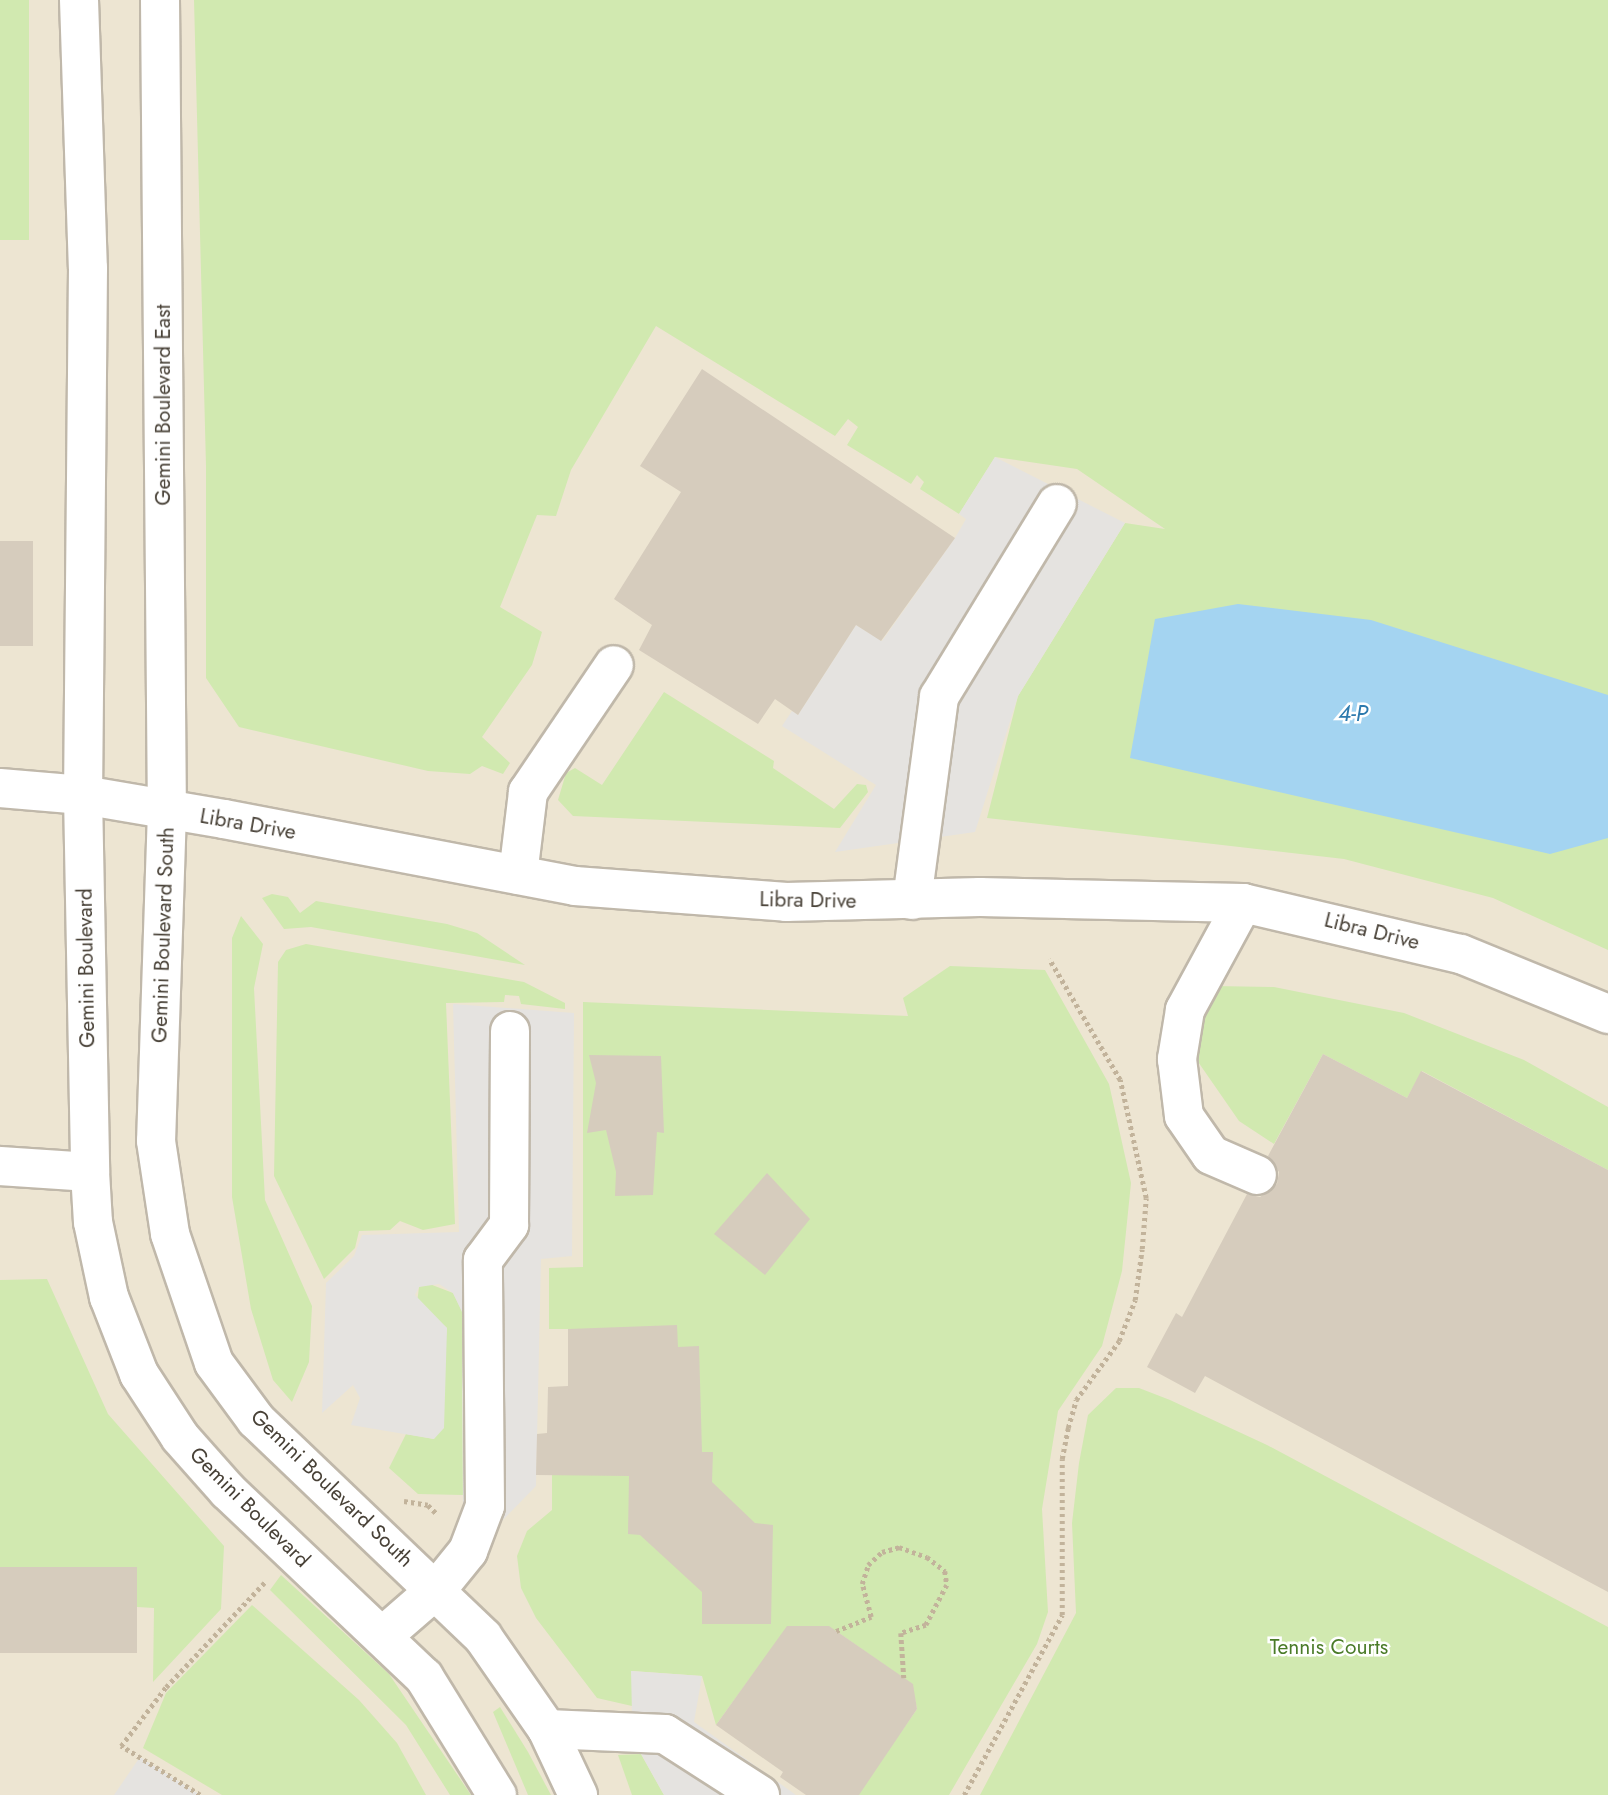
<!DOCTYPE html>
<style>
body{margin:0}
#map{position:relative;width:1608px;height:1795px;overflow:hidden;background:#f4f0e8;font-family:Jost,sans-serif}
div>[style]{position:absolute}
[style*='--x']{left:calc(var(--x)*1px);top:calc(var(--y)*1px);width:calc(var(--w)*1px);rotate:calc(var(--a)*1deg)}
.education>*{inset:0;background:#ede5d2;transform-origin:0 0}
.green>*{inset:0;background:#d1e9b0;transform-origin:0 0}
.parking>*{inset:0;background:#e5e3e0}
.water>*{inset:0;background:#a4d4f1}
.building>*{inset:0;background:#d6ccbd;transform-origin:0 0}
.path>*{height:4.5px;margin-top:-2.25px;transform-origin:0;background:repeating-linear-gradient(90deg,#c2b39b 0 3.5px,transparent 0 7px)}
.roads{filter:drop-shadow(2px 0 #c0b8aa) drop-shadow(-2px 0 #c0b8aa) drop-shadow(0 2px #c0b8aa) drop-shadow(0 -2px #c0b8aa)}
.minor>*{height:38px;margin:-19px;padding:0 19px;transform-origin:19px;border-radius:19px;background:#fff}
span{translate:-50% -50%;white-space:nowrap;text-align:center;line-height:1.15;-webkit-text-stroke:5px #fff;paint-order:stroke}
.street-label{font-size:21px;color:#484137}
.park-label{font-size:21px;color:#4a7b28}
.water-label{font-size:23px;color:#2d7aae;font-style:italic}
</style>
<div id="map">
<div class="education">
<i style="left:0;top:0;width:1608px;height:1795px"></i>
</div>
<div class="green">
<i style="left:0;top:0;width:29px;height:240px"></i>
<i style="clip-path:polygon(194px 0,1608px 0,1608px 950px,1493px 898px,1344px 859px,987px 818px,1018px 696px,1125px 523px,1165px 529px,1077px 469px,995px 457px,959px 514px,920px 489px,924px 482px,917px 475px,911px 484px,847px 445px,858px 427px,848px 419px,835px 436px,656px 326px,571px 470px,556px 516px,537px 515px,500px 607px,542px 632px,532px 665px,482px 737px,510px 763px,503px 774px,482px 766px,470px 774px,428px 771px,239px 727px,206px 678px,206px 466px)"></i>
<i style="clip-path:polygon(664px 692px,774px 761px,773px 768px,834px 809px,857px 784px,866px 785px,868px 792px,840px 828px,573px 816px,558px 800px,566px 773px,575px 768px,602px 785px)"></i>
<i style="clip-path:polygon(272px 894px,288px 897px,300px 913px,316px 901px,447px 924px,477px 933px,525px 965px,311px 927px,284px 929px,262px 898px)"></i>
<i style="clip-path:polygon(241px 916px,263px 944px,254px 988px,265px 1200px,312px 1306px,309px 1362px,292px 1402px,273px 1380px,251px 1309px,232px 1197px,232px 938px)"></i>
<i style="clip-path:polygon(306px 944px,524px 982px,565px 1003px,565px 1009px,521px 1004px,519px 996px,505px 995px,504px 1002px,446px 1003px,455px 1224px,423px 1230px,400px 1221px,390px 1230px,359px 1231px,355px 1248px,324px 1279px,274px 1176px,278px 962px,286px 950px)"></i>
<i style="clip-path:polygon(950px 966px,1045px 970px,1109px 1084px,1131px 1183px,1122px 1271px,1102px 1346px,1058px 1411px,1042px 1509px,1048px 1612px,1037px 1644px,949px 1795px,857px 1795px,917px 1709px,912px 1684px,836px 1631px,803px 1626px,761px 1663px,716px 1725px,702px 1676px,632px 1671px,632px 1706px,597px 1698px,536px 1618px,521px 1588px,517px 1556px,527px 1531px,552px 1510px,552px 1475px,568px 1386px,568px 1329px,549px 1329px,549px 1268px,583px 1267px,583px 1002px,908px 1016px,903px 998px)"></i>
<i style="clip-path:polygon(1214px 986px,1274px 987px,1404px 1013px,1524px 1060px,1608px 1107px,1608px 1170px,1422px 1071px,1407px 1098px,1323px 1054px,1274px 1144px,1239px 1121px,1194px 1056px,1195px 1028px)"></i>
<i style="clip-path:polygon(47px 1279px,108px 1414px,224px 1546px,221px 1609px,153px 1682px,154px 1608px,137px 1607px,137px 1568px,0 1567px,0 1280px)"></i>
<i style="clip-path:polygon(427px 1283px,453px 1293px,462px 1311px,463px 1495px,418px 1494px,389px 1468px,406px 1434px,434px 1439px,447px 1328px,417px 1303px,419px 1287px)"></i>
<i style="clip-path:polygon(1116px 1388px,1139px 1388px,1170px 1400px,1267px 1445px,1608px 1627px,1608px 1795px,980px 1795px,1076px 1613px,1072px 1523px,1079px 1463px,1088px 1415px)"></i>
<i style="clip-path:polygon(281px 1575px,389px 1674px,471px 1795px,450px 1795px,406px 1725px,270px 1590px)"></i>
<i style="clip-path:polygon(252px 1605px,359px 1700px,397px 1743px,426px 1795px,222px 1795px,143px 1748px,166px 1693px)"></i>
<i style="clip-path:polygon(500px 1707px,528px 1752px,551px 1795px,528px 1795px,493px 1712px)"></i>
<i style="clip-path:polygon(641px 1754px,664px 1795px,632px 1795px,618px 1755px)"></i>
</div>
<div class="parking">
<i style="clip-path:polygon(995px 457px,1125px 523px,1018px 696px,975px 832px,835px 852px,876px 785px,782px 726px,792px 711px,798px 715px,856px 625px,882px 641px,955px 538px,966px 519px,959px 514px)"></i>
<i style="clip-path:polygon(453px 1004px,574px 1013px,572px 1256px,541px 1259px,536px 1486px,498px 1525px,463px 1520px,462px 1312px,453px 1293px,439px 1284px,419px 1287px,415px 1295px,447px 1328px,444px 1428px,434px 1439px,351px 1425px,360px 1398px,353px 1385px,322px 1413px,326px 1283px,354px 1256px,362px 1235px,459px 1232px)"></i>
<i style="clip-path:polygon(631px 1671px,702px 1676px,694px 1722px,796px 1795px,664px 1795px,641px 1754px,632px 1714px)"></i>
<i style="clip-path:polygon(140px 1757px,200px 1795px,114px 1795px)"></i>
</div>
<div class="water">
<i style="clip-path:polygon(1238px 604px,1371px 620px,1608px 695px,1608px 838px,1550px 854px,1130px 758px,1155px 619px)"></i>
</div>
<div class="building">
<i style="clip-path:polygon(702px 369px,955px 538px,881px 641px,856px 625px,798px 715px,775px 699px,758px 724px,639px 650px,652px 625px,614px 599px,681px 492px,640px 466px)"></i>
<i style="left:33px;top:541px;width:105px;height:33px;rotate:90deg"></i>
<i style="clip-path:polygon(1323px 1054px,1407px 1098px,1421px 1071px,1608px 1170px,1608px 1592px,1205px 1376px,1195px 1393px,1147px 1367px,1176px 1313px,1182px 1317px,1247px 1194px,1260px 1197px,1277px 1184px,1279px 1172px,1268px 1156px)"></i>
<i style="clip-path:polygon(589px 1055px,661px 1056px,664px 1133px,657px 1132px,653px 1195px,615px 1196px,616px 1172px,606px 1130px,587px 1133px,596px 1083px)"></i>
<i style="clip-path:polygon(767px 1173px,810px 1219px,765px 1275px,714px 1234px)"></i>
<i style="clip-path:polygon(677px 1325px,678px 1347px,699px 1346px,702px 1452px,713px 1452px,712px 1482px,755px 1523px,773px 1525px,771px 1624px,702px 1624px,702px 1592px,640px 1535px,628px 1534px,629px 1476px,536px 1475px,537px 1434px,547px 1433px,548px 1387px,568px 1386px,568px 1329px)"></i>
<i style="left:0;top:1567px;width:137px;height:86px"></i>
<i style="clip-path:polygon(787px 1626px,829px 1626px,913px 1684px,917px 1709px,859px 1795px,806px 1795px,780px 1777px,783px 1772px,716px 1725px)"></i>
</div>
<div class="path">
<i style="--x:404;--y:1501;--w:24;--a:9"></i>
<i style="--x:428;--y:1505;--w:13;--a:45"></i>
<i style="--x:836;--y:1631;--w:38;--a:-22"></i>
<i style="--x:871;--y:1617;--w:34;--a:-105"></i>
<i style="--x:862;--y:1584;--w:20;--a:-72"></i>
<i style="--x:868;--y:1565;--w:19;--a:-43"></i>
<i style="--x:882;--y:1552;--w:18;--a:-16"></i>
<i style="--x:899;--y:1547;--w:30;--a:20"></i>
<i style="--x:927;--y:1557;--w:23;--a:38"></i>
<i style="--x:945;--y:1571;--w:14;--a:82"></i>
<i style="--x:947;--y:1585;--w:45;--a:117.7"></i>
<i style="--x:926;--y:1625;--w:26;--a:162"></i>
<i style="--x:901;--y:1633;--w:45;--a:86.2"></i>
<i style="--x:200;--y:1795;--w:93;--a:-148.2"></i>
<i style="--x:121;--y:1746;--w:74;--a:-52.7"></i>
<i style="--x:166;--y:1687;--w:144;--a:-46.7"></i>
<i style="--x:964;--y:1795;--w:205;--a:-61.4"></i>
<i style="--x:1062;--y:1615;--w:156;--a:-90"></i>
<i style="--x:1062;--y:1459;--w:32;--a:-79"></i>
<i style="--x:1068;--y:1428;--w:29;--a:-74"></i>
<i style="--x:1076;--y:1400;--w:73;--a:-53.9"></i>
<i style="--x:1119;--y:1341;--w:44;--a:-68.7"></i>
<i style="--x:1135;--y:1300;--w:51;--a:-82.2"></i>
<i style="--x:1142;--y:1249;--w:51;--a:-85.5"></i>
<i style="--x:1146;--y:1198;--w:121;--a:-102.4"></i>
<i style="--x:1120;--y:1080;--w:140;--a:-120.4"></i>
</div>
<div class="roads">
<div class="minor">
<i style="--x:79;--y:0;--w:268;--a:88.1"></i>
<i style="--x:88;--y:268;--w:527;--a:90.54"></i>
<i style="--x:83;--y:795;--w:377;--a:88.9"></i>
<i style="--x:90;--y:1172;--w:50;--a:86.6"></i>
<i style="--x:93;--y:1222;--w:77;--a:78"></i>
<i style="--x:109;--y:1297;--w:83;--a:68.7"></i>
<i style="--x:139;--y:1374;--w:75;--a:56.9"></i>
<i style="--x:180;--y:1437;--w:72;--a:48.4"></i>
<i style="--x:228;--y:1491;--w:270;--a:43.5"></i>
<i style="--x:424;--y:1677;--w:139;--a:58.3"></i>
<i style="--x:160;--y:0;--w:811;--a:89.51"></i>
<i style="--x:167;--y:811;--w:330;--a:91.9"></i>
<i style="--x:156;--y:1141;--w:94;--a:81.4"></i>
<i style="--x:170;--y:1234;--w:136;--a:71.2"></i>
<i style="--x:214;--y:1363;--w:71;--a:53.6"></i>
<i style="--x:256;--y:1420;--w:314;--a:43.7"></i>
<i style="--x:483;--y:1637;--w:112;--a:55.2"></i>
<i style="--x:547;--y:1729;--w:73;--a:64.8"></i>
<i style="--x:0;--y:788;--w:83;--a:4.8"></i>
<i style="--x:83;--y:795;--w:143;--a:9.7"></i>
<i style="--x:224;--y:819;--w:357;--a:10.8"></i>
<i style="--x:575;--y:886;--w:212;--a:4.3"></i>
<i style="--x:786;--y:902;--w:194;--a:-1.5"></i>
<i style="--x:980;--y:897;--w:263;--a:1.3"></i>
<i style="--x:1243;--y:903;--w:224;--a:13.2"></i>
<i style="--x:1461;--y:954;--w:159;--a:22.2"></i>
<i style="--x:518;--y:875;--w:84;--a:-83.1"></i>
<i style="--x:528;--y:792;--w:153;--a:-55.9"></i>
<i style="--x:912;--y:900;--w:205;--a:-82.4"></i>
<i style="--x:939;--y:697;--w:226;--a:-58.6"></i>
<i style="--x:1243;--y:903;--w:122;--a:118.5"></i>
<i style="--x:1185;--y:1010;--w:50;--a:99.3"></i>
<i style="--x:1177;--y:1059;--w:57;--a:83"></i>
<i style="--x:1184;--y:1116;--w:47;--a:55.3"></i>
<i style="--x:1211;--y:1155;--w:50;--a:23.5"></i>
<i style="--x:0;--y:1166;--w:90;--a:3.8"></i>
<i style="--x:385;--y:1634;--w:70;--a:-41"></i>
<i style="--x:438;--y:1588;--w:48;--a:-51"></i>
<i style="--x:468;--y:1551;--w:48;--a:-69.3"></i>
<i style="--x:485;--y:1506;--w:246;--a:-90.5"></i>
<i style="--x:483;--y:1260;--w:44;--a:-53.4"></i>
<i style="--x:509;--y:1225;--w:194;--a:-89.7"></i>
<i style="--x:547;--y:1729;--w:118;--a:2.4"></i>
<i style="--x:665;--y:1734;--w:113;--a:32.7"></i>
</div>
</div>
<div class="street-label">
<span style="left:163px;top:405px;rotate:-90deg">Gemini Boulevard East</span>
<span style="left:248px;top:824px;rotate:10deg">Libra Drive</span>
<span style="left:808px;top:900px;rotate:1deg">Libra Drive</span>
<span style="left:1372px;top:931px;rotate:14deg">Libra Drive</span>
<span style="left:163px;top:935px;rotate:-88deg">Gemini Boulevard South</span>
<span style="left:86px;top:968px;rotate:-91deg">Gemini Boulevard</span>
<span style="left:332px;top:1488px;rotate:44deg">Gemini Boulevard South</span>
<span style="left:250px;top:1507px;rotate:45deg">Gemini Boulevard</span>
</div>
<div class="park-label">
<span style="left:1329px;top:1647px">Tennis Courts</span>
</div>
<div class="water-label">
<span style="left:1353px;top:713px">4-P</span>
</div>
</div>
